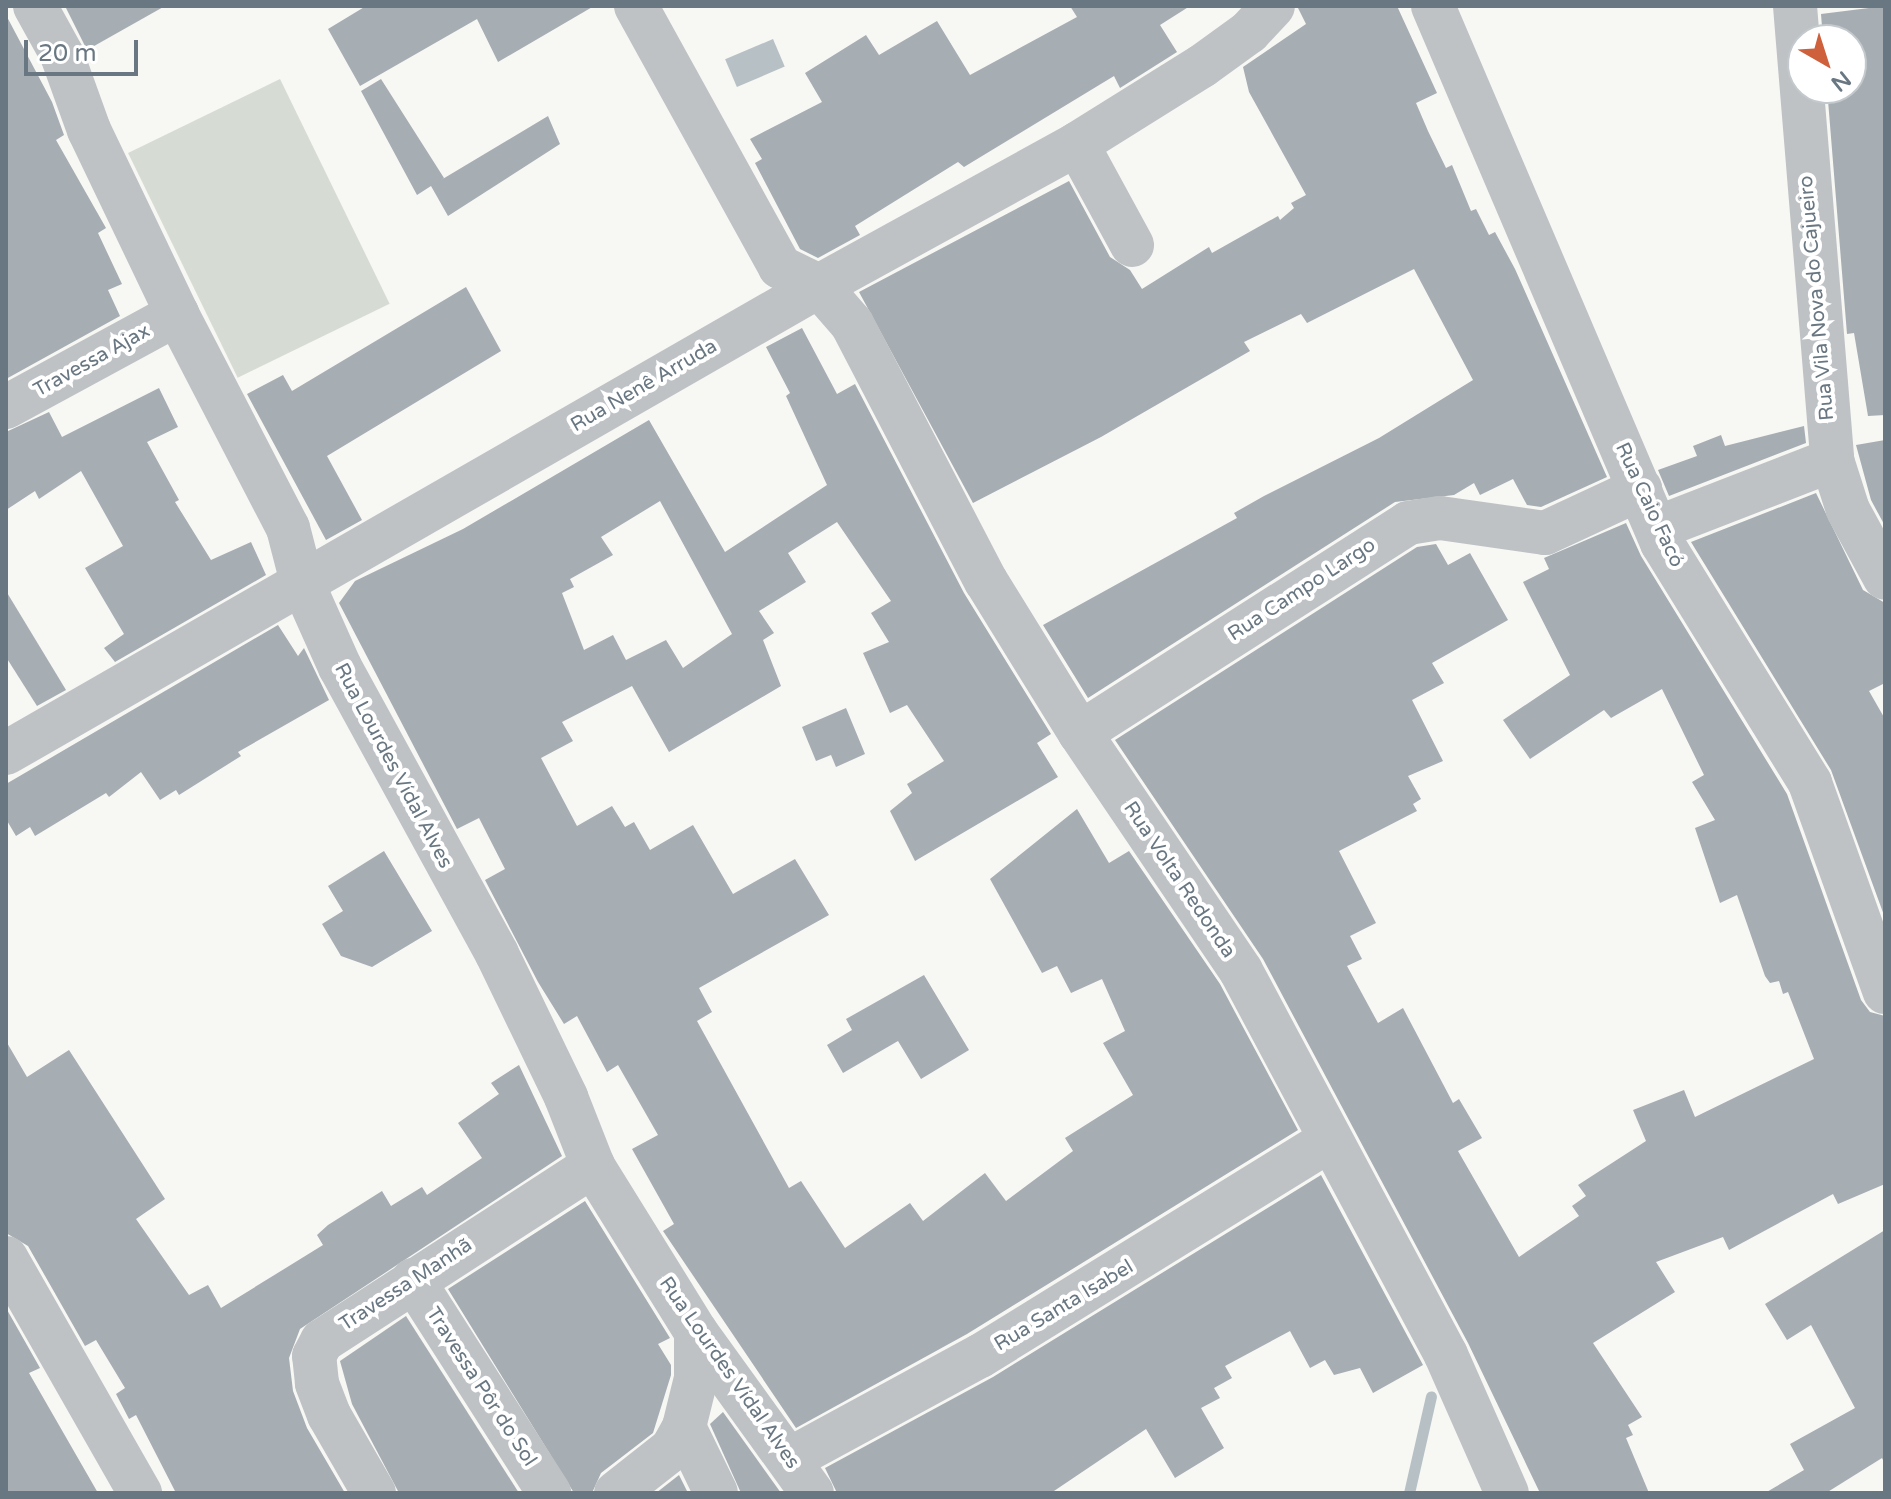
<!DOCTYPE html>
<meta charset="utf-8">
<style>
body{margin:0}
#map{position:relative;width:1891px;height:1499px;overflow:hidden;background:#f7f7f4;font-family:"Varela Round",sans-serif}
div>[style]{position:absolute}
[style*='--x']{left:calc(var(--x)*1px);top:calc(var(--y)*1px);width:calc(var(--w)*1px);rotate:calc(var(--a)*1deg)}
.green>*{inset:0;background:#d6dbd4;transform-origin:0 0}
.water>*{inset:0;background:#b7c1c5;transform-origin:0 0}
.stream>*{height:11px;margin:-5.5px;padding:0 5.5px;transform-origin:5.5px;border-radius:5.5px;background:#b7c1c5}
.building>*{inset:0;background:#a6adb3}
.minor>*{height:44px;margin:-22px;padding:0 22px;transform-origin:22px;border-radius:22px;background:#bec2c5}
span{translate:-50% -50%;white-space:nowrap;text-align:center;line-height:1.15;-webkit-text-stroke:8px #fff;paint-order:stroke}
.street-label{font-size:20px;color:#697782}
.frame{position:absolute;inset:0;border:8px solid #697782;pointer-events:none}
.north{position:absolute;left:1787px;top:24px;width:80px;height:80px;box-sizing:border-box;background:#fff;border:2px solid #c3c9cd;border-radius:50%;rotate:141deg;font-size:22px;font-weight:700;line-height:32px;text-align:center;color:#697782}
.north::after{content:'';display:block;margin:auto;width:28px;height:36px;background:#cf603c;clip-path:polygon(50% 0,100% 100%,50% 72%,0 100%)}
.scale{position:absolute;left:24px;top:40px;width:114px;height:36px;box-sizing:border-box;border:4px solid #697782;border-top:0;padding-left:10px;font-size:24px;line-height:28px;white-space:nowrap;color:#697782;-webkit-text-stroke:6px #fff;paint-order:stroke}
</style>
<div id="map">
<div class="green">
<i style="left:280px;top:79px;width:250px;height:169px;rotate:64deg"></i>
</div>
<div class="water">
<i style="left:773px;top:39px;width:30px;height:52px;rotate:67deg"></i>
</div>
<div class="stream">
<i style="--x:1409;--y:1493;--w:99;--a:-77.2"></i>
</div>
<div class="building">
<i style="clip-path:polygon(65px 6px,165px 6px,87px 50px)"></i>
<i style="clip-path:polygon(366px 6px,594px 6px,498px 62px,477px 19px,360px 86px,328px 29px)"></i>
<i style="clip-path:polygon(1070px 6px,1190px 6px,1160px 25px,1177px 52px,1120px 88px,1114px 76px,964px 167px,958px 162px,855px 226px,860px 235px,818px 258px,800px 249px,755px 163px,762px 159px,750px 139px,822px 102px,805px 73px,866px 35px,879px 55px,937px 21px,970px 75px,1077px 17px)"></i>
<i style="clip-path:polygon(1297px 6px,1397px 6px,1437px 93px,1416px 103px,1428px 131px,1446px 168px,1452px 165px,1471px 211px,1476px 209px,1489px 235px,1495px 232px,1515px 269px,1607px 477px,1541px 507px,1527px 505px,1513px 479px,1480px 495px,1474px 483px,1454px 495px,1395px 502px,1088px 698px,1043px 625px,1237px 518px,1234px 513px,1264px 496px,1379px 438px,1473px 380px,1414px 269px,1307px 323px,1301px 314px,1244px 342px,1250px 351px,1101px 437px,973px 503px,859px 292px,1069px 181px,1110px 257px,1130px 270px,1142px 289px,1209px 247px,1212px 253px,1278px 216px,1280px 220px,1294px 208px,1291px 203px,1306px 195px,1249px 92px,1243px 67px,1306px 24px)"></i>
<i style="clip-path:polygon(1885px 6px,1885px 415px,1868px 416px,1854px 333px,1847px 334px,1827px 88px,1851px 88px,1851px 40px,1823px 40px,1821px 14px)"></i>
<i style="clip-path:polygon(6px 15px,52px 102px,64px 135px,56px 140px,106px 228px,98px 233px,122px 284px,108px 290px,120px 316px,6px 379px)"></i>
<i style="clip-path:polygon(381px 79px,444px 178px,441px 180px,548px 116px,560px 144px,448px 216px,431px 186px,417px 195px,361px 91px)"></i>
<i style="clip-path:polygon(466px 287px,501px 351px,327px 456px,362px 520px,326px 540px,247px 394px,283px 375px,292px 391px)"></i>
<i style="clip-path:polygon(evenodd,802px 328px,837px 394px,855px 384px,964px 593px,1051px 734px,1037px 743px,1058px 777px,915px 861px,890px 811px,912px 793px,907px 784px,944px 761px,907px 705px,890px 713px,863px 653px,889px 642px,871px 613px,891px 601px,837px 522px,788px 553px,806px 582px,759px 611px,774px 633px,763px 640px,781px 686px,669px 752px,632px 686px,562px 722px,573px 741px,541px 758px,577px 826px,612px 806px,625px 827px,634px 822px,650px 850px,693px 825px,733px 894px,795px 859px,829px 915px,699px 988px,712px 1012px,697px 1021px,789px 1188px,801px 1181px,845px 1248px,910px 1203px,923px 1221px,985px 1173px,1006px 1201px,1073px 1151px,1065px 1138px,1133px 1095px,1103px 1043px,1125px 1031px,1102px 979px,1071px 993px,1057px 966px,1042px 973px,990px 879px,1077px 809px,1109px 863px,1129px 851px,1220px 984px,1298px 1130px,967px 1334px,796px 1428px,663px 1231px,674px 1224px,632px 1149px,658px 1135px,618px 1065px,607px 1072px,577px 1016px,564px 1024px,538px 982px,485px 880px,505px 869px,479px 818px,457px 829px,339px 603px,355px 581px,463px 529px,649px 420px,725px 552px,827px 485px,786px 396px,790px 393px,766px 347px,802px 328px,660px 501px,732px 634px,683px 668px,666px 640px,626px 660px,613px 635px,584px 650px,562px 593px,574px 587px,570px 579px,613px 555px,601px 537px,660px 501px)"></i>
<i style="clip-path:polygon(159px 388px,178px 427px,147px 442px,179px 500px,175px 502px,211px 560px,251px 542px,266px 575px,115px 662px,104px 648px,124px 634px,85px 568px,123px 546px,81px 471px,39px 499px,35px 491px,6px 510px,6px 432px,49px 412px,62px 437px)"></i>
<i style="clip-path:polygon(1804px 426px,1806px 443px,1669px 496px,1658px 470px,1697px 456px,1693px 446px,1721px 435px,1725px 446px)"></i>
<i style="clip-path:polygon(1885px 440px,1885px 526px,1871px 500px,1856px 445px)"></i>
<i style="clip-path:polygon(1816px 493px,1863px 590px,1885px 603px,1885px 683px,1869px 691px,1885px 719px,1885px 918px,1831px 770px,1691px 542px)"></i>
<i style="clip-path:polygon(1626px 523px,1641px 556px,1787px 794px,1861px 1000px,1870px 1012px,1885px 1016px,1885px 1184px,1838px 1204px,1833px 1194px,1729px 1250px,1723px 1237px,1656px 1262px,1675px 1292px,1593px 1343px,1642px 1417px,1628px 1425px,1633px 1435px,1626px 1438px,1649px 1493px,1540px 1493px,1468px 1343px,1263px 959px,1115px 740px,1417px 547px,1436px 544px,1448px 565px,1470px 553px,1508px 620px,1432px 663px,1444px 683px,1412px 700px,1443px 761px,1408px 776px,1421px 799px,1413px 804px,1417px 811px,1339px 851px,1376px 923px,1350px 936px,1362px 959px,1347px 966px,1378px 1023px,1403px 1008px,1453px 1103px,1459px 1099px,1482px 1138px,1458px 1151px,1519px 1257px,1579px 1216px,1572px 1206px,1586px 1196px,1578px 1185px,1646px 1141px,1633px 1110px,1684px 1090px,1695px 1117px,1814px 1059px,1788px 992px,1783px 994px,1779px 981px,1770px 983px,1765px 976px,1737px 895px,1720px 903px,1695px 828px,1715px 820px,1692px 782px,1704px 775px,1662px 689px,1611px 718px,1604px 710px,1530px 759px,1503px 720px,1570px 675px,1523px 582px,1549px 569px,1544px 558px)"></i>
<i style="clip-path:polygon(6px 591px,66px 690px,37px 706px,6px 657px)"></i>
<i style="clip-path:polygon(278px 625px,298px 656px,304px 648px,329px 700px,238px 752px,241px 756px,179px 795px,176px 790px,160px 800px,141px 772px,109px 797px,106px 793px,35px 836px,30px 827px,16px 836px,6px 819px,6px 784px)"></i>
<i style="clip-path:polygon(846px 708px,865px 754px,836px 767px,831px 755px,816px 761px,802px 727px)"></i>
<i style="clip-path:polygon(384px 851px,432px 931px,372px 967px,341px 956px,322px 924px,343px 911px,328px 886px)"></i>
<i style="clip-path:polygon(924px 975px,969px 1050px,921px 1079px,898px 1041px,843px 1073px,827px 1045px,852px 1030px,846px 1019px)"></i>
<i style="clip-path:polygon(6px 1041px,27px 1077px,69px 1050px,165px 1199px,136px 1219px,189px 1295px,208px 1285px,221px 1308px,323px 1245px,317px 1235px,328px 1225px,382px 1191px,391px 1206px,422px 1187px,427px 1195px,482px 1158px,458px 1123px,499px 1094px,491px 1083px,519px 1065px,562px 1156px,300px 1329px,289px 1358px,293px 1391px,307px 1428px,345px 1493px,176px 1493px,136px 1415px,129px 1419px,116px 1394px,125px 1388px,96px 1340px,85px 1346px,28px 1246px,6px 1233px)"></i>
<i style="clip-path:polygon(1321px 1175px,1423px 1365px,1373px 1393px,1360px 1368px,1334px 1375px,1325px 1360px,1310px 1368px,1290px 1331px,1225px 1366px,1232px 1378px,1214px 1388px,1220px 1398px,1201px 1408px,1224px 1448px,1175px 1478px,1146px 1429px,1051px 1493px,837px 1493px,825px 1468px,993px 1377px)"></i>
<i style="clip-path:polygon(585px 1201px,670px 1338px,658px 1344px,671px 1365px,671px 1375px,653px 1433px,601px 1473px,592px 1493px,574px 1493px,448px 1289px)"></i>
<i style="clip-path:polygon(1885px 1230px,1885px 1464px,1882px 1458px,1826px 1493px,1765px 1493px,1804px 1470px,1790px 1444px,1855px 1408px,1811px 1325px,1787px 1340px,1765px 1304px)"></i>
<i style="clip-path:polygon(6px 1308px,40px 1368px,29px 1373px,98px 1493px,6px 1493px)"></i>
<i style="clip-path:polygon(406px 1316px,519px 1493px,399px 1493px,352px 1404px,340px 1361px)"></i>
<i style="clip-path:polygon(723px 1412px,781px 1493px,741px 1493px,710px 1424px)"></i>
<i style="clip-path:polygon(679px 1475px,688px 1493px,656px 1493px)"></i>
</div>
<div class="minor">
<i style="--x:35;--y:6;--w:56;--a:61.1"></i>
<i style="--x:62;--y:55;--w:80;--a:70.2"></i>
<i style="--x:89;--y:130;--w:204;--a:64.4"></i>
<i style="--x:177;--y:314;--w:241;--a:62.6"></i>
<i style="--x:288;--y:528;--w:56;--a:75.5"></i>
<i style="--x:302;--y:582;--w:93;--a:65.9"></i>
<i style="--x:340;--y:667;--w:327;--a:61.3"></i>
<i style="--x:497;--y:954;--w:159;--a:64.2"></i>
<i style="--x:566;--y:1097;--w:74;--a:68.6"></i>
<i style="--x:593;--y:1166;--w:195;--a:58.2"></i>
<i style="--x:696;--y:1332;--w:198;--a:54.2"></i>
<i style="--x:636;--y:6;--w:298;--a:61.1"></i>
<i style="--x:780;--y:267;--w:43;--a:26"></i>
<i style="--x:819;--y:286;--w:50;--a:49"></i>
<i style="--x:852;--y:324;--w:290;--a:62.5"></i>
<i style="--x:986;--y:581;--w:179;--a:58.3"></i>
<i style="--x:1080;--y:733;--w:287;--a:55.9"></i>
<i style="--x:1241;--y:971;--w:435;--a:61.9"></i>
<i style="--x:1446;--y:1355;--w:151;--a:66.2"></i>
<i style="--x:1433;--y:6;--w:584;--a:66.9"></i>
<i style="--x:1662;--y:543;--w:282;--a:58.3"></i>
<i style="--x:1810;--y:783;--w:222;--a:70.3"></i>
<i style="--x:1795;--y:6;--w:456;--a:85.3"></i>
<i style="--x:1832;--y:460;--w:52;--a:72.3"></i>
<i style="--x:1848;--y:510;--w:77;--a:61.4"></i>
<i style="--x:1077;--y:144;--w:115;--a:61.4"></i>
<i style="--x:6;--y:407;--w:195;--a:-28.5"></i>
<i style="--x:1657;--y:528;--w:188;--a:-21.2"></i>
<i style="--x:1080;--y:733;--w:389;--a:-32.6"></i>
<i style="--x:1408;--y:523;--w:32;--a:-9"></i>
<i style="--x:1440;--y:518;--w:106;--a:8.1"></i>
<i style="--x:1545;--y:533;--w:105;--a:-24.9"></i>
<i style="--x:6;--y:753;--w:938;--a:-29.87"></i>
<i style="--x:819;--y:286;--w:294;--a:-28.8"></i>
<i style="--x:1077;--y:144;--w:147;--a:-32"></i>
<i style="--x:1202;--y:66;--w:58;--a:-35.9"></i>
<i style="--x:1249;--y:32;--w:35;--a:-47"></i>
<i style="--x:6;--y:1258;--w:271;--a:60.3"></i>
<i style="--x:413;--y:1280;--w:253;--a:57.4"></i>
<i style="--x:684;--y:1427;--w:73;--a:64.1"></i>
<i style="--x:790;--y:1459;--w:216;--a:-28.5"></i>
<i style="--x:980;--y:1356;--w:411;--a:-31.7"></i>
<i style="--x:374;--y:1493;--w:90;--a:-120"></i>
<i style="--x:329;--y:1415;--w:34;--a:-111"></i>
<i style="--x:317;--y:1383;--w:27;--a:-96"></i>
<i style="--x:314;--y:1356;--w:17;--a:-62"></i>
<i style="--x:322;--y:1341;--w:323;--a:-32.9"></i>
<i style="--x:616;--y:1493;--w:71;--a:-38.2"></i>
<i style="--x:672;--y:1449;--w:25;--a:-61"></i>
<i style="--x:684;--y:1427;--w:50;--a:-76.2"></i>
<i style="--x:696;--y:1378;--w:46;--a:-90"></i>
</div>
<div class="street-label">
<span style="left:1817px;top:298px;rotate:-95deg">Rua Vila Nova do Cajueiro</span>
<span style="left:92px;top:361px;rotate:-29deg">Travessa Ajax</span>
<span style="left:644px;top:386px;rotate:-30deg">Rua Nenê Arruda</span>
<span style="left:1649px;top:505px;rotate:65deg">Rua Caio Facó</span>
<span style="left:1302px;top:590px;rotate:-33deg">Rua Campo Largo</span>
<span style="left:393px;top:766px;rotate:62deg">Rua Lourdes Vídal Alves</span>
<span style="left:1179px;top:880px;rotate:56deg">Rua Volta Redonda</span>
<span style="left:406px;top:1285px;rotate:-33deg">Travessa Manhã</span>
<span style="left:1064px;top:1306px;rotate:-31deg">Rua Santa Isabel</span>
<span style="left:729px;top:1373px;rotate:55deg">Rua Lourdes Vídal Alves</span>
<span style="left:481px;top:1387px;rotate:57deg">Travessa Pôr do Sol</span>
</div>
<div class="frame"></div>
<div class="north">N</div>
<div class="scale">20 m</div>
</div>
